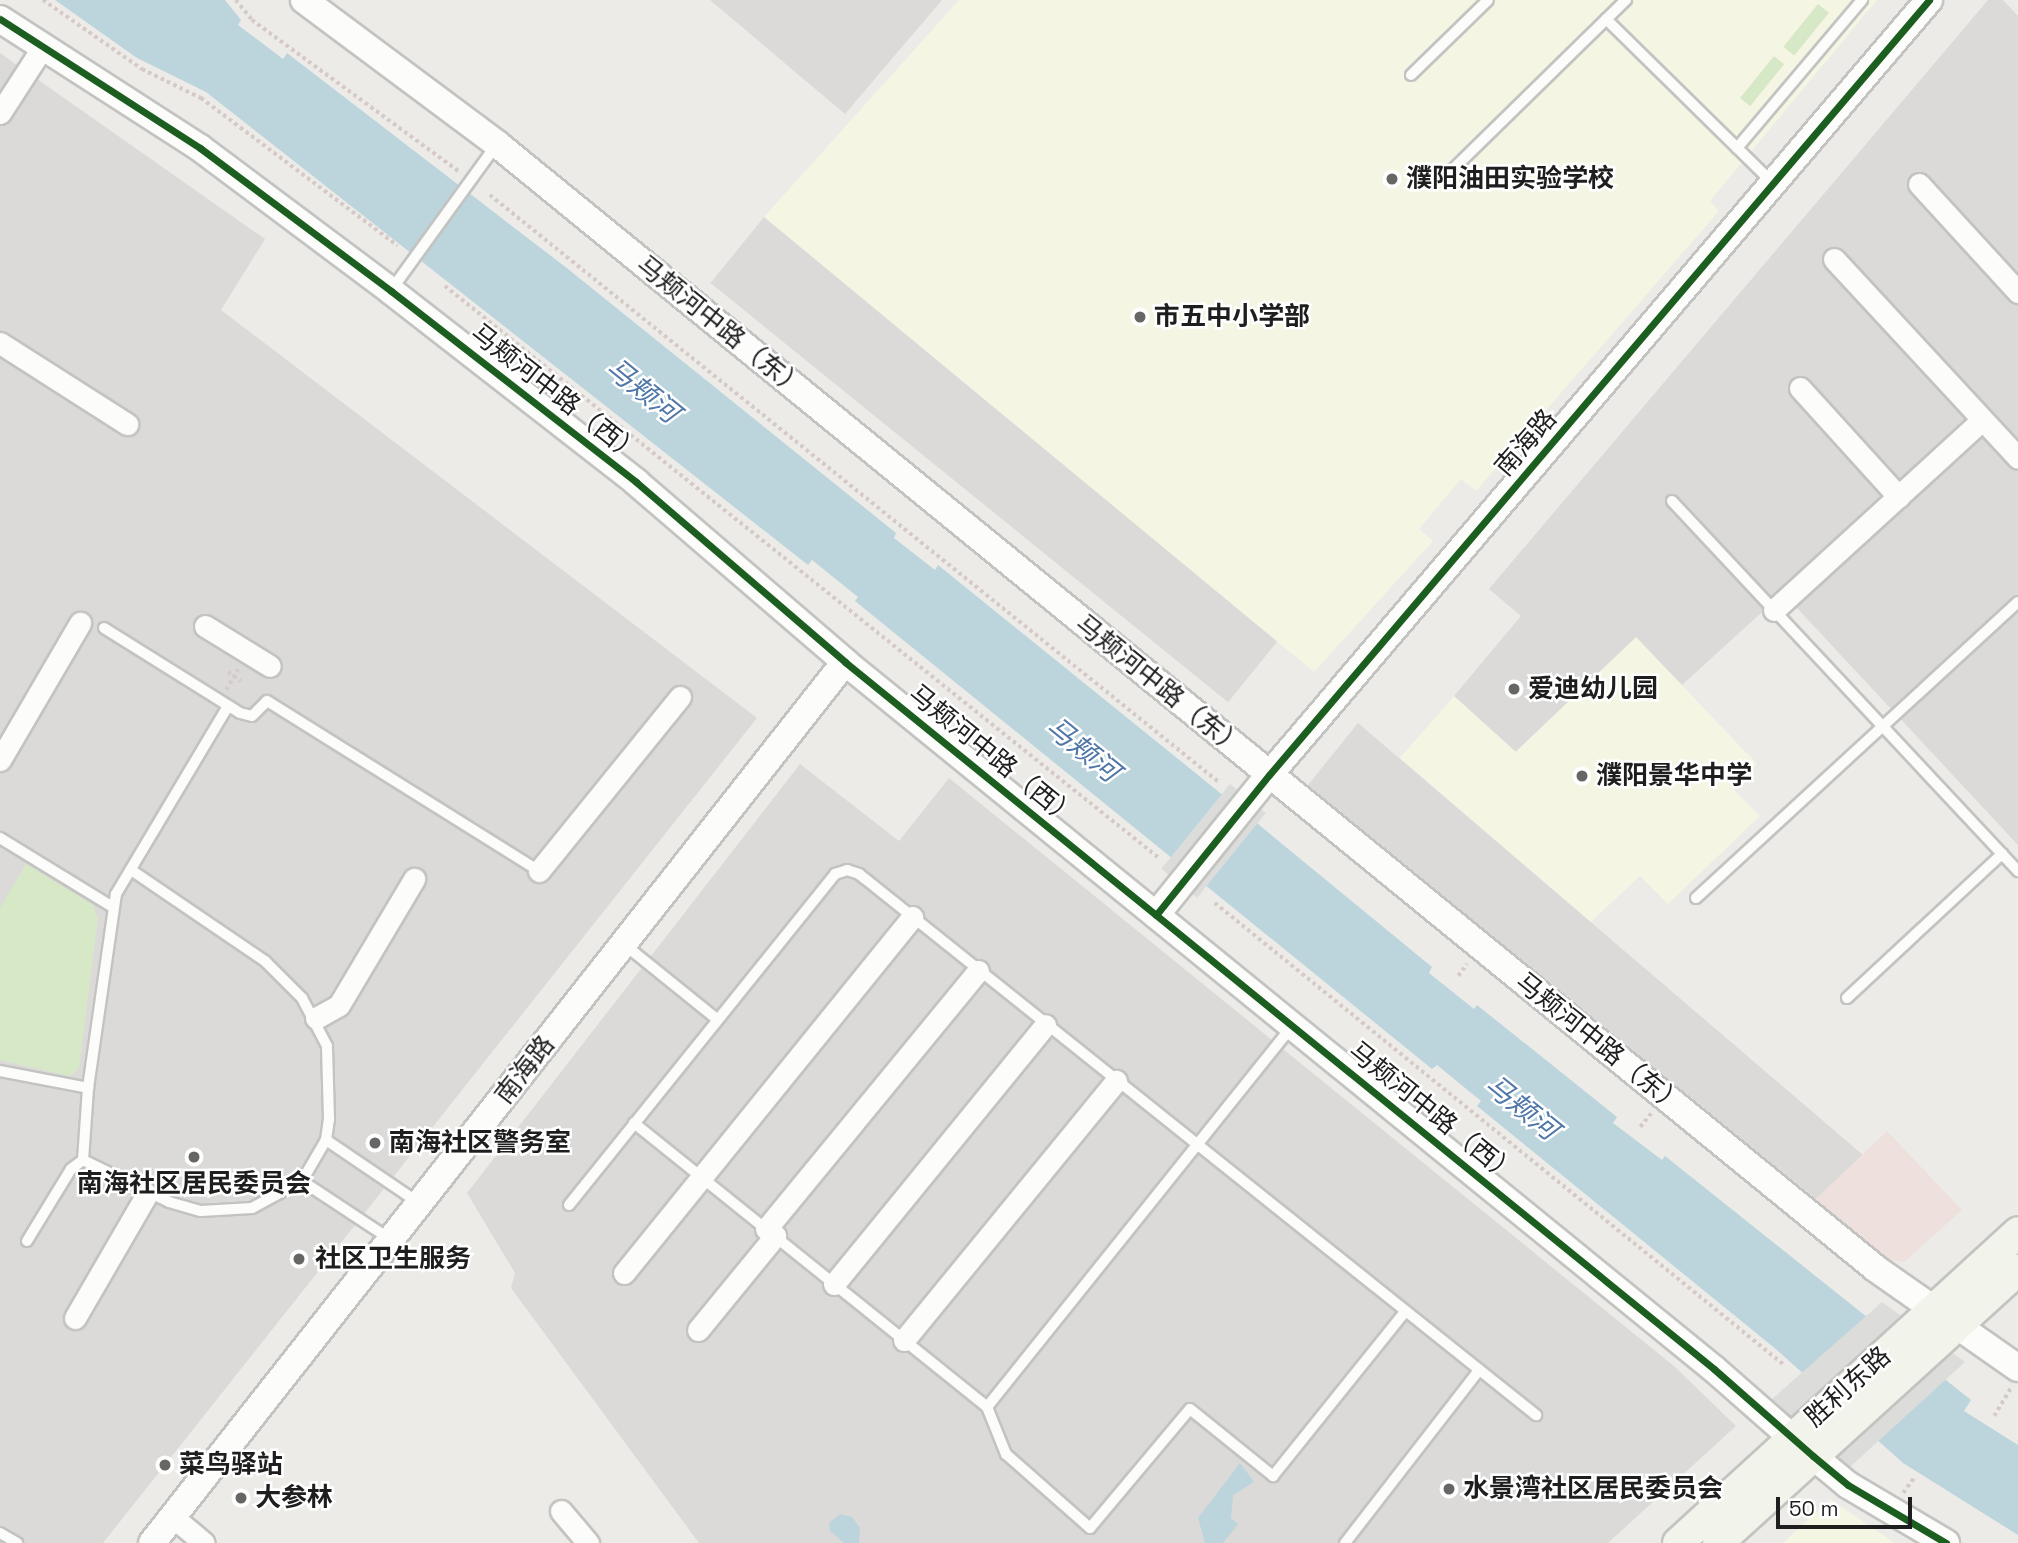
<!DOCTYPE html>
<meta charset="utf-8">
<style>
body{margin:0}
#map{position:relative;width:2018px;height:1543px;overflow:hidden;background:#ecebe7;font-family:"Space Grotesk","Noto Sans SC",sans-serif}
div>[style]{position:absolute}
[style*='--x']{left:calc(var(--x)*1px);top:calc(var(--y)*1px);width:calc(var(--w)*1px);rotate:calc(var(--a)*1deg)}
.residential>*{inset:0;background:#dbdad8;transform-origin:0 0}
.commercial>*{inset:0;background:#ede0dd}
.education>*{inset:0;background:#f4f5e3}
.grass>*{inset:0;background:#d7e8c7;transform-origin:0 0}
.water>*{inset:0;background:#bcd5dd}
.pier>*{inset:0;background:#dcdcda;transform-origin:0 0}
.path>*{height:3.5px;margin-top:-1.75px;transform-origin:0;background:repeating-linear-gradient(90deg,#d5cac7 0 3.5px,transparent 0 7px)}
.roads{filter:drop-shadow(2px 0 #c3c3c1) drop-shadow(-2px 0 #c3c3c1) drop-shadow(0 2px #c3c3c1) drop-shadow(0 -2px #c3c3c1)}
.service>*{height:10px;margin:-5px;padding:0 5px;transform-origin:5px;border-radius:5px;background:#fcfcfb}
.minor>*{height:21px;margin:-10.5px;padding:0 10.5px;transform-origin:10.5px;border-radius:10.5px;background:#fcfcfb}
.tertiary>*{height:26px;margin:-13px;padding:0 13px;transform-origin:13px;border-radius:13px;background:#fcfcfb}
.secondary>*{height:30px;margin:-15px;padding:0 15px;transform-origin:15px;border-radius:15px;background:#f2f3ea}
.cycleway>*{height:7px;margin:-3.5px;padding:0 3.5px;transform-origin:3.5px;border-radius:3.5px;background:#1b5e20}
.dots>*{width:19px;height:19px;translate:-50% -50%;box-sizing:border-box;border:4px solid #fff;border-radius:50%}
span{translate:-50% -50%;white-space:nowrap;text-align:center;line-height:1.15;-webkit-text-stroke:5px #fff;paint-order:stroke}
.poi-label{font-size:26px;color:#1e1e1e;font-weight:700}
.left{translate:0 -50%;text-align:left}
.street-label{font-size:26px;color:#1e1e1e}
.water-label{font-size:28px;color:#5077a8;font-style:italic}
.scale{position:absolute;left:1776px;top:1497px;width:136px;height:32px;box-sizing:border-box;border:4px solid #1e1e1e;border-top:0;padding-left:9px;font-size:21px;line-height:24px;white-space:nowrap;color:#1e1e1e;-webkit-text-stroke:5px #fff;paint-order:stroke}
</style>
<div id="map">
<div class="residential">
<i style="clip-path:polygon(710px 0,942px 0,845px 114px)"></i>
<i style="clip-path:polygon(1988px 0,2003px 0,2018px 16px,2018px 845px,1783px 593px,1682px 685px,1636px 638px,1515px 752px,1454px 696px,1521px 616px,1489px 589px)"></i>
<i style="clip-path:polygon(0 53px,265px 239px,221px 310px,757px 718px,103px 1543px,0 1543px)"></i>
<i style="left:764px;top:217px;width:666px;height:85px;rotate:39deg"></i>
<i style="clip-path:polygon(1358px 723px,1863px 1155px,1816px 1199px,1308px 785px)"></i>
<i style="clip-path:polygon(800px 764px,899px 841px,949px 778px,1675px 1367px,1736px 1426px,1608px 1543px,699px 1543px,511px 1288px,515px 1273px,467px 1193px)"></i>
</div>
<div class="commercial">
<i style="clip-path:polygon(1887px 1131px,1962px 1210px,1904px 1262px,1883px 1258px,1816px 1199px)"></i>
</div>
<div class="education">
<i style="clip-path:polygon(959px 0,1877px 0,1710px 201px,1719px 211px,1476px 491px,1461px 479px,1419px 529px,1433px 541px,1314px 672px,764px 217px)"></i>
<i style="clip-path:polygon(1636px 637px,1757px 764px,1732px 788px,1760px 816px,1668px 904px,1640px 876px,1591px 922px,1400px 758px,1454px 696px,1516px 752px)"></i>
<i style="clip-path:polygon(1830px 1499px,1895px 1543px,1783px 1543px)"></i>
</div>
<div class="grass">
<i style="left:1818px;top:4px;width:14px;height:55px;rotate:39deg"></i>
<i style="left:1774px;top:56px;width:13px;height:54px;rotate:39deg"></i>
<i style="clip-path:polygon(26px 864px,93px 905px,98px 919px,79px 1068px,70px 1076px,0 1060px,0 908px)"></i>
</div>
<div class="water">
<i style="clip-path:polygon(55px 0,225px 0,241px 20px,238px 25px,283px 59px,287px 53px,568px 269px,896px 533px,894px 538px,935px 570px,938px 565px,1219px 792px,1432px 967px,1429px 973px,1474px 1009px,1477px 1005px,1617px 1117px,1613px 1123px,1662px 1160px,1665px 1156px,1971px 1400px,1964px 1411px,2018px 1445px,2018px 1535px,1903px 1463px,1777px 1350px,1477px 1106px,1481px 1101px,1437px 1065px,1432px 1069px,855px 601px,858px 597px,812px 560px,808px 565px,206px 92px,137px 58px)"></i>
<i style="clip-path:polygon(1240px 1463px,1254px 1482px,1233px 1495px,1231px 1518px,1238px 1524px,1223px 1543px,1205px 1543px,1198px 1518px)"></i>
<i style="clip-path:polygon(840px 1514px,852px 1517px,860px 1528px,859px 1543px,844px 1543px,830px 1531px,829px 1523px)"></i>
</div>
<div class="pier">
<i style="left:1230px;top:784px;width:46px;height:109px;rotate:39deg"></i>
<i style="clip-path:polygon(1882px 1302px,1965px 1362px,1850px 1467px,1771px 1400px)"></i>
</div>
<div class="path">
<i style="--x:43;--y:0;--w:121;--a:34.9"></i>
<i style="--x:142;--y:69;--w:66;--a:26.2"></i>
<i style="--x:201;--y:98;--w:246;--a:36.9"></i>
<i style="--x:236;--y:0;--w:26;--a:51"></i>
<i style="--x:252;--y:20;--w:259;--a:36.2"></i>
<i style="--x:490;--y:195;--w:937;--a:38.85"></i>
<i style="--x:445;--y:286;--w:915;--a:38.7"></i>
<i style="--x:228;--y:672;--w:16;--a:35"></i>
<i style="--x:226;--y:690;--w:24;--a:-60"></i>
<i style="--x:1215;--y:903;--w:732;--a:39.06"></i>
<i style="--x:1458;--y:976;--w:15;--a:-53"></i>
<i style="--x:1640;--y:1127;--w:19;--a:-51"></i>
<i style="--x:1994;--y:1416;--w:35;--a:-59"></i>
<i style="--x:1903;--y:1493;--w:19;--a:-54"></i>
</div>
<div class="roads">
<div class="service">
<i style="--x:1606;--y:19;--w:235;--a:44.5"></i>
<i style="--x:1411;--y:75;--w:107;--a:-44.2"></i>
<i style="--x:1737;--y:148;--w:194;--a:-49.8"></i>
<i style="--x:1444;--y:178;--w:255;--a:-44.4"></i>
<i style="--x:392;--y:289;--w:179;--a:-54.1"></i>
<i style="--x:1672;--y:501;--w:507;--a:46.92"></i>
<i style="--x:104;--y:628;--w:160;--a:32"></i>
<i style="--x:240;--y:713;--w:12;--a:14"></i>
<i style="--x:252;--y:716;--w:21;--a:-45"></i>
<i style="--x:267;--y:701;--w:321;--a:32"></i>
<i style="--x:0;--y:838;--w:130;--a:31.5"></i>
<i style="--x:1696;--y:898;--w:437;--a:-42.6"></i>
<i style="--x:625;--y:945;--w:119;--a:38.9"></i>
<i style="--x:1847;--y:998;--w:212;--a:-42.9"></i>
<i style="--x:0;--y:1071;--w:90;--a:10.9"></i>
<i style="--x:634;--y:1123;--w:453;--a:38.8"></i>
<i style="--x:987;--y:1407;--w:51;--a:68"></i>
<i style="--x:1006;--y:1454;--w:112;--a:41.4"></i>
<i style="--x:1090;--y:1528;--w:155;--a:-50"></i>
<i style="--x:1190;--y:1409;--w:107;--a:38.9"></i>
<i style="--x:1273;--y:1476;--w:211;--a:-51.2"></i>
<i style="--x:326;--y:1140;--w:112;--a:34.1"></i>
<i style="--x:83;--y:1160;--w:96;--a:26"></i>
<i style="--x:169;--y:1202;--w:33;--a:16"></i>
<i style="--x:201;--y:1211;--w:51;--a:-3.4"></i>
<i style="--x:252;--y:1208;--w:57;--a:-28.4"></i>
<i style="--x:302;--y:1181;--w:48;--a:-59.7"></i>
<i style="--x:326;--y:1140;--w:21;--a:-82"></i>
<i style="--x:329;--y:1119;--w:73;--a:-91.6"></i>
<i style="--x:327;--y:1046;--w:54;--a:-117.5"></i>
<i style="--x:302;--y:998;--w:52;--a:-135"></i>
<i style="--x:265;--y:961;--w:162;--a:-145.8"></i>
<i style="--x:302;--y:1181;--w:105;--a:33.4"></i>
<i style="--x:569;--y:1205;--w:425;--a:-51.2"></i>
<i style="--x:835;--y:874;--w:13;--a:-18"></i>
<i style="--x:847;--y:870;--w:13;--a:18"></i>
<i style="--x:859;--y:874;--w:867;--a:38.63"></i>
<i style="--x:27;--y:1241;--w:84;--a:-58.6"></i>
<i style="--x:71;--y:1169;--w:15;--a:-37"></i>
<i style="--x:83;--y:1160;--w:72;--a:-86"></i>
<i style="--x:88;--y:1088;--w:196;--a:-81.8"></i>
<i style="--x:116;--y:894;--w:219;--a:-59.2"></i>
<i style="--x:987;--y:1407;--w:488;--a:-51.3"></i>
<i style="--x:0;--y:1533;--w:20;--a:30"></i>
<i style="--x:1345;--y:1543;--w:219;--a:-52.2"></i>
</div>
<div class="minor">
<i style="--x:0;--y:113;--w:77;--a:-57.1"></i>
<i style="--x:1919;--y:184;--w:147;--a:47.5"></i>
<i style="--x:1834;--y:259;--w:271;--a:47.2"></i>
<i style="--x:0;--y:343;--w:151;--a:32.5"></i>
<i style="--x:1800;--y:388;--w:147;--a:47.8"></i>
<i style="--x:1774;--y:610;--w:282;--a:-42.4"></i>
<i style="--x:205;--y:626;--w:76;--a:31.6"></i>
<i style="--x:0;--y:760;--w:159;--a:-59.7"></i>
<i style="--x:539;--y:871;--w:224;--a:-51"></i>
<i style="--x:316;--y:1018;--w:26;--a:-29"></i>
<i style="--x:339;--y:1005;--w:147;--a:-59.2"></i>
<i style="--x:766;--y:1229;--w:334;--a:-50.6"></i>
<i style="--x:624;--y:1273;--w:458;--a:-51"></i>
<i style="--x:834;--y:1284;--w:334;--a:-50.8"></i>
<i style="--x:75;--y:1318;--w:143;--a:-59.9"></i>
<i style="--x:698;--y:1330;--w:122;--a:-50.7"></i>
<i style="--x:904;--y:1340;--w:335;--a:-50.7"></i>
<i style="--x:561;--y:1511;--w:42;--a:49.8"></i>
<i style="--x:173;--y:1517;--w:40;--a:40"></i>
</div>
<div class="tertiary">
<i style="--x:304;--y:0;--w:241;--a:36.7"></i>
<i style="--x:497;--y:144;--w:1778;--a:39.2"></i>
<i style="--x:1875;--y:1268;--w:174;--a:35"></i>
<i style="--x:0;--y:19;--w:238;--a:32.8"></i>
<i style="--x:200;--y:148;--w:239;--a:36.8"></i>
<i style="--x:391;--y:291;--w:311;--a:37.9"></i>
<i style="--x:636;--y:482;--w:276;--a:40.7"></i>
<i style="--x:845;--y:662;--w:1120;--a:39.13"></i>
<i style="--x:1714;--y:1369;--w:132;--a:41.3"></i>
<i style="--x:1813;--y:1456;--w:45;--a:39.6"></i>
<i style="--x:1848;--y:1485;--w:114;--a:30.6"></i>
<i style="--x:1156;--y:915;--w:180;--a:-51.1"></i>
<i style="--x:1269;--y:775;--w:1018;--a:-49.58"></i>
<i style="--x:152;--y:1543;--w:1121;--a:-51.81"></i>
</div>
<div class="secondary">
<i style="--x:1678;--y:1543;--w:461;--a:-42.4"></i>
<i style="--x:1718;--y:1543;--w:406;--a:-42.3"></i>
</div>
</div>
<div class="cycleway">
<i style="--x:0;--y:19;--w:238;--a:32.8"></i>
<i style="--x:200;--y:148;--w:239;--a:36.8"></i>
<i style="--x:391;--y:291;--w:311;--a:37.9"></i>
<i style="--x:636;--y:482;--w:276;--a:40.7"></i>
<i style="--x:845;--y:662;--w:1120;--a:39.13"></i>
<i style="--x:1714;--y:1369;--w:132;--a:41.3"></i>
<i style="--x:1813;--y:1456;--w:45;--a:39.6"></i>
<i style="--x:1848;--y:1485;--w:114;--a:30.6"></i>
<i style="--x:1156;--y:915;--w:180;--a:-51.1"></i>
<i style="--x:1269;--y:775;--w:1018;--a:-49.58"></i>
</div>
<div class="dots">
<i style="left:1392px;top:179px;background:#666664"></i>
<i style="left:1140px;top:317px;background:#666664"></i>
<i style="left:1514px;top:689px;background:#666664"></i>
<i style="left:1582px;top:776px;background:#666664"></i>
<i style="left:375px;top:1143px;background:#666664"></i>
<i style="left:194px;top:1157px;background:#666664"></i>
<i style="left:299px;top:1259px;background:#666664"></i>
<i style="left:165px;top:1465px;background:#666664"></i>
<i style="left:1449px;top:1489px;background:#666664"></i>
<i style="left:241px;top:1498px;background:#666664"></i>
</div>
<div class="poi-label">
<span class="left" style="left:1406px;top:179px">濮阳油田实验学校</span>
<span class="left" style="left:1154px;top:317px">市五中小学部</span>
<span class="left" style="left:1528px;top:689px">爱迪幼儿园</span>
<span class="left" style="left:1596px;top:776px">濮阳景华中学</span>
<span class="left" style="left:389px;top:1143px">南海社区警务室</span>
<span style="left:194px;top:1184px">南海社区居民委员会</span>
<span class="left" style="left:315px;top:1259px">社区卫生服务</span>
<span class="left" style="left:179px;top:1465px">菜鸟驿站</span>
<span class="left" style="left:1463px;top:1489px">水景湾社区居民委员会</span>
<span class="left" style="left:255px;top:1498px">大参林</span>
</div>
<div class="street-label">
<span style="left:721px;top:327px;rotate:39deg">马颊河中路（东）</span>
<span style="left:556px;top:394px;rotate:38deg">马颊河中路（西）</span>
<span style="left:1526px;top:443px;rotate:-49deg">南海路</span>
<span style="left:1160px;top:686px;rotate:39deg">马颊河中路（东）</span>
<span style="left:993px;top:756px;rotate:39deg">马颊河中路（西）</span>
<span style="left:1600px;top:1044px;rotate:39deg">马颊河中路（东）</span>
<span style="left:525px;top:1070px;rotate:-52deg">南海路</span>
<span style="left:1433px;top:1113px;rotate:39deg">马颊河中路（西）</span>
<span style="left:1848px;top:1387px;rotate:-42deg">胜利东路</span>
</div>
<div class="water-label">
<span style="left:643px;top:390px;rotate:39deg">马颊河</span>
<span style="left:1083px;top:749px;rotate:39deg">马颊河</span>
<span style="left:1522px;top:1107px;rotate:39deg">马颊河</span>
</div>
<div class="scale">50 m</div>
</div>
